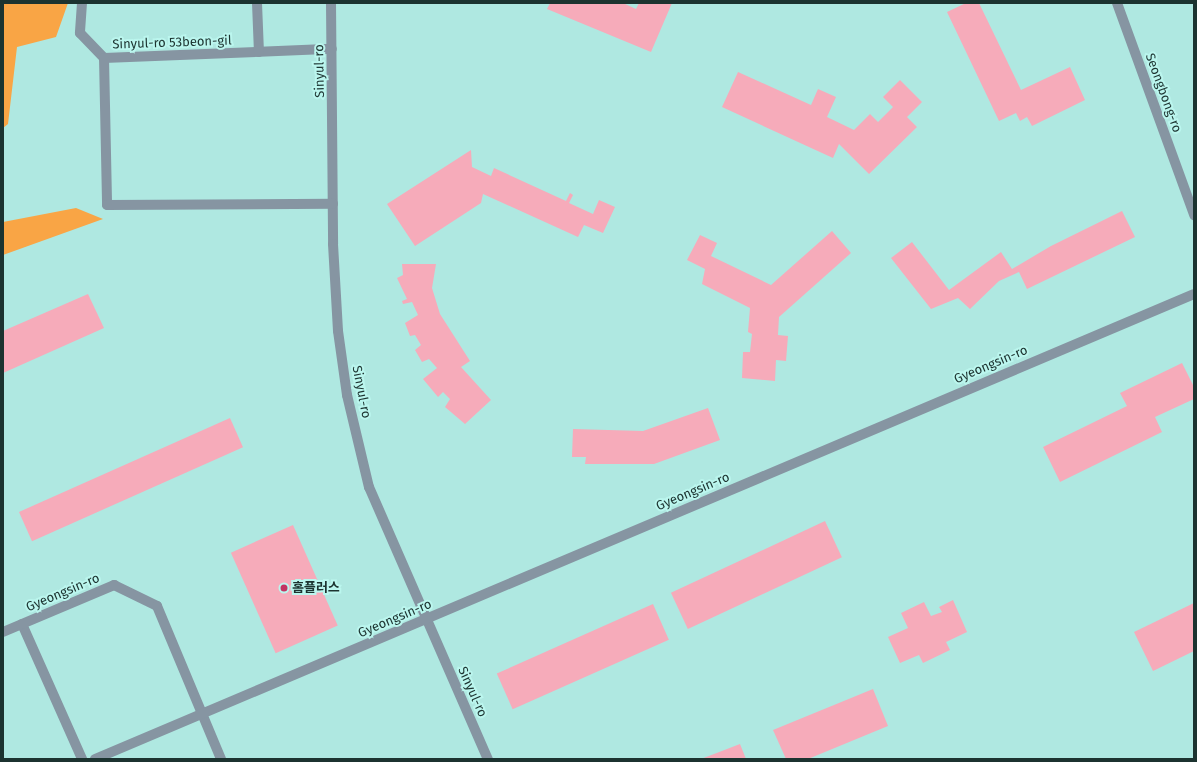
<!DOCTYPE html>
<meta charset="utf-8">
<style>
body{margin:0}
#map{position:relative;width:1197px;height:762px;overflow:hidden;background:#afe8e1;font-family:"Fira Sans","Noto Sans KR",sans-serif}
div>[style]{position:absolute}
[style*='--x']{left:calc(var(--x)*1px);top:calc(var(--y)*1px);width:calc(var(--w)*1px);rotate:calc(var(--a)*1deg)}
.green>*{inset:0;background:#f9a545}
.building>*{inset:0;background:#f6abba;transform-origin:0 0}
.minor>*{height:10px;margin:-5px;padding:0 5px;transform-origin:5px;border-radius:5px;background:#8695a2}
.tertiary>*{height:10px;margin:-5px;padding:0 5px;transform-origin:5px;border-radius:5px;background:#8695a2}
.dots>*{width:11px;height:11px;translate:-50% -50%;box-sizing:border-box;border:2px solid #bbf6ee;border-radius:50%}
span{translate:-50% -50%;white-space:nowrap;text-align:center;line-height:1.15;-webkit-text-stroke:4px #bbf6ee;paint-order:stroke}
.street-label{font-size:13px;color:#1c3330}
.poi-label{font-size:13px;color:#1c3330;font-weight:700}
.left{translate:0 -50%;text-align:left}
.frame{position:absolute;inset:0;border:4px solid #1c3330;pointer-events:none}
</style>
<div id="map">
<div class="green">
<i style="clip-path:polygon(3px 3px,68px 3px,56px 37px,17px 47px,8px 124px,3px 128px)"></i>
<i style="clip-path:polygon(76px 208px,103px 219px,3px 255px,3px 222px)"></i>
</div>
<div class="building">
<i style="clip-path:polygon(550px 3px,623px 3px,636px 9px,639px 3px,672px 3px,651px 52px,547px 9px)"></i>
<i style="clip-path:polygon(966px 3px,979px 3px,1021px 90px,1070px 67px,1085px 100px,1032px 126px,1027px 117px,1020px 121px,1016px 113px,999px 121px,947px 12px)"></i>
<i style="clip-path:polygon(738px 72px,811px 105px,818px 89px,836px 97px,827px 117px,854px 130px,870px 114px,878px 122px,893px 107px,883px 97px,900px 80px,922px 102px,907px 117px,917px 127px,869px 174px,839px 144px,833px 158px,722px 107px)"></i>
<i style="clip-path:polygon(471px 150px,472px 167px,491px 176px,494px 168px,566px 201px,570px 193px,573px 195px,569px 203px,593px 214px,599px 200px,615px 207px,603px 233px,584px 225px,578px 237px,483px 194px,481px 203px,415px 246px,387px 204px)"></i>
<i style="clip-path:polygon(1122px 211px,1135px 237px,1027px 289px,1019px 272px,999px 281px,970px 309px,958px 298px,931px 309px,891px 258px,912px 242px,949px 290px,1001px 252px,1012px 269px,1051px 246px)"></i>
<i style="clip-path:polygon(832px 231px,851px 253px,779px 317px,778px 335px,788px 336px,786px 361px,776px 360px,775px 381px,742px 378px,743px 352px,750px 352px,752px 334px,748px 332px,750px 308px,702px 284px,705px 269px,687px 260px,700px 235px,717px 243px,711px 256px,771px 285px)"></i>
<i style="clip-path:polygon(402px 264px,436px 264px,432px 288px,440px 314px,470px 361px,461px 367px,491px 400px,465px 424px,445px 407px,450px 399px,443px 392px,438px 397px,423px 379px,437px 368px,429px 359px,422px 362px,415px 350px,421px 345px,415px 335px,410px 336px,405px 323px,418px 315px,412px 302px,403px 304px,402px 301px,407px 299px,397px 278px,403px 275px)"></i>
<i style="clip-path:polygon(88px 294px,104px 328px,3px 373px,3px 331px)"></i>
<i style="clip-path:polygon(1182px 363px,1194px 387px,1194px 399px,1155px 417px,1162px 432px,1060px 482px,1043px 447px,1127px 406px,1120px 393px)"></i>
<i style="clip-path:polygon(708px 408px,720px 440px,654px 464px,585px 464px,586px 457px,572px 457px,573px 429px,643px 431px)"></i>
<i style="left:230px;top:418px;width:32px;height:231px;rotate:66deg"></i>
<i style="left:825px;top:521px;width:40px;height:170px;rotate:65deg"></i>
<i style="left:293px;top:525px;width:110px;height:68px;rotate:66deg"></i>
<i style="clip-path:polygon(953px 600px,967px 632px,946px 642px,950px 650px,923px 663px,919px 655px,900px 663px,888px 637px,908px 628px,901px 613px,924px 602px,931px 616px,942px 612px,939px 607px)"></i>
<i style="clip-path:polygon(1194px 603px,1194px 651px,1153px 671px,1134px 632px)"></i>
<i style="left:653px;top:604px;width:39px;height:171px;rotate:66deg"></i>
<i style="clip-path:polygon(873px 689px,888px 726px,808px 759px,786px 759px,773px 730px)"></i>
<i style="clip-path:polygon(740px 744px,746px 759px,701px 759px)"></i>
</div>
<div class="minor">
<i style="--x:82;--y:3;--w:30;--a:94"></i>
<i style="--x:80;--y:33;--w:35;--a:46"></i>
<i style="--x:104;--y:58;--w:228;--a:-2.3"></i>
<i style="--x:257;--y:3;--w:49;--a:87.7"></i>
<i style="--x:331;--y:3;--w:241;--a:89.5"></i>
<i style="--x:333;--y:244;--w:87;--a:86.7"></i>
<i style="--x:338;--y:331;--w:65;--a:82"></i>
<i style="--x:347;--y:395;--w:95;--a:76.6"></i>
<i style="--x:369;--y:487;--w:297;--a:66.4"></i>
<i style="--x:104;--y:58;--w:147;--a:88.8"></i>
<i style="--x:107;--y:205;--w:226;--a:-0.3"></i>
<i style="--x:22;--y:624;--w:148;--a:66"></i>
<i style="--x:3;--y:632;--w:121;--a:-22.9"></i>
<i style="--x:114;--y:585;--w:48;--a:26"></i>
<i style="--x:157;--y:606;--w:166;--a:67.3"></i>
<i style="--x:95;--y:759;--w:1193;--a:-22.93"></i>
</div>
<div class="tertiary">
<i style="--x:1117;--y:3;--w:226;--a:70"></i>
</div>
<div class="dots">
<i style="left:284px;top:588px;background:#c23462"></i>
</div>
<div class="street-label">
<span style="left:172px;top:43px;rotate:-2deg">Sinyul-ro 53beon-gil</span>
<span style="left:320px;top:71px;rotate:-91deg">Sinyul-ro</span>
<span style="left:1163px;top:93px;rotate:70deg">Seongbong-ro</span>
<span style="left:991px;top:365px;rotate:-23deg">Gyeongsin-ro</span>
<span style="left:361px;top:392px;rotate:79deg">Sinyul-ro</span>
<span style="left:693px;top:492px;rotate:-23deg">Gyeongsin-ro</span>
<span style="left:63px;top:593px;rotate:-23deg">Gyeongsin-ro</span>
<span style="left:395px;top:619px;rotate:-23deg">Gyeongsin-ro</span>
<span style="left:472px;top:692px;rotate:66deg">Sinyul-ro</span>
</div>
<div class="poi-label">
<span class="left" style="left:292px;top:588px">홈플러스</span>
</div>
<div class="frame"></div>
</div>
